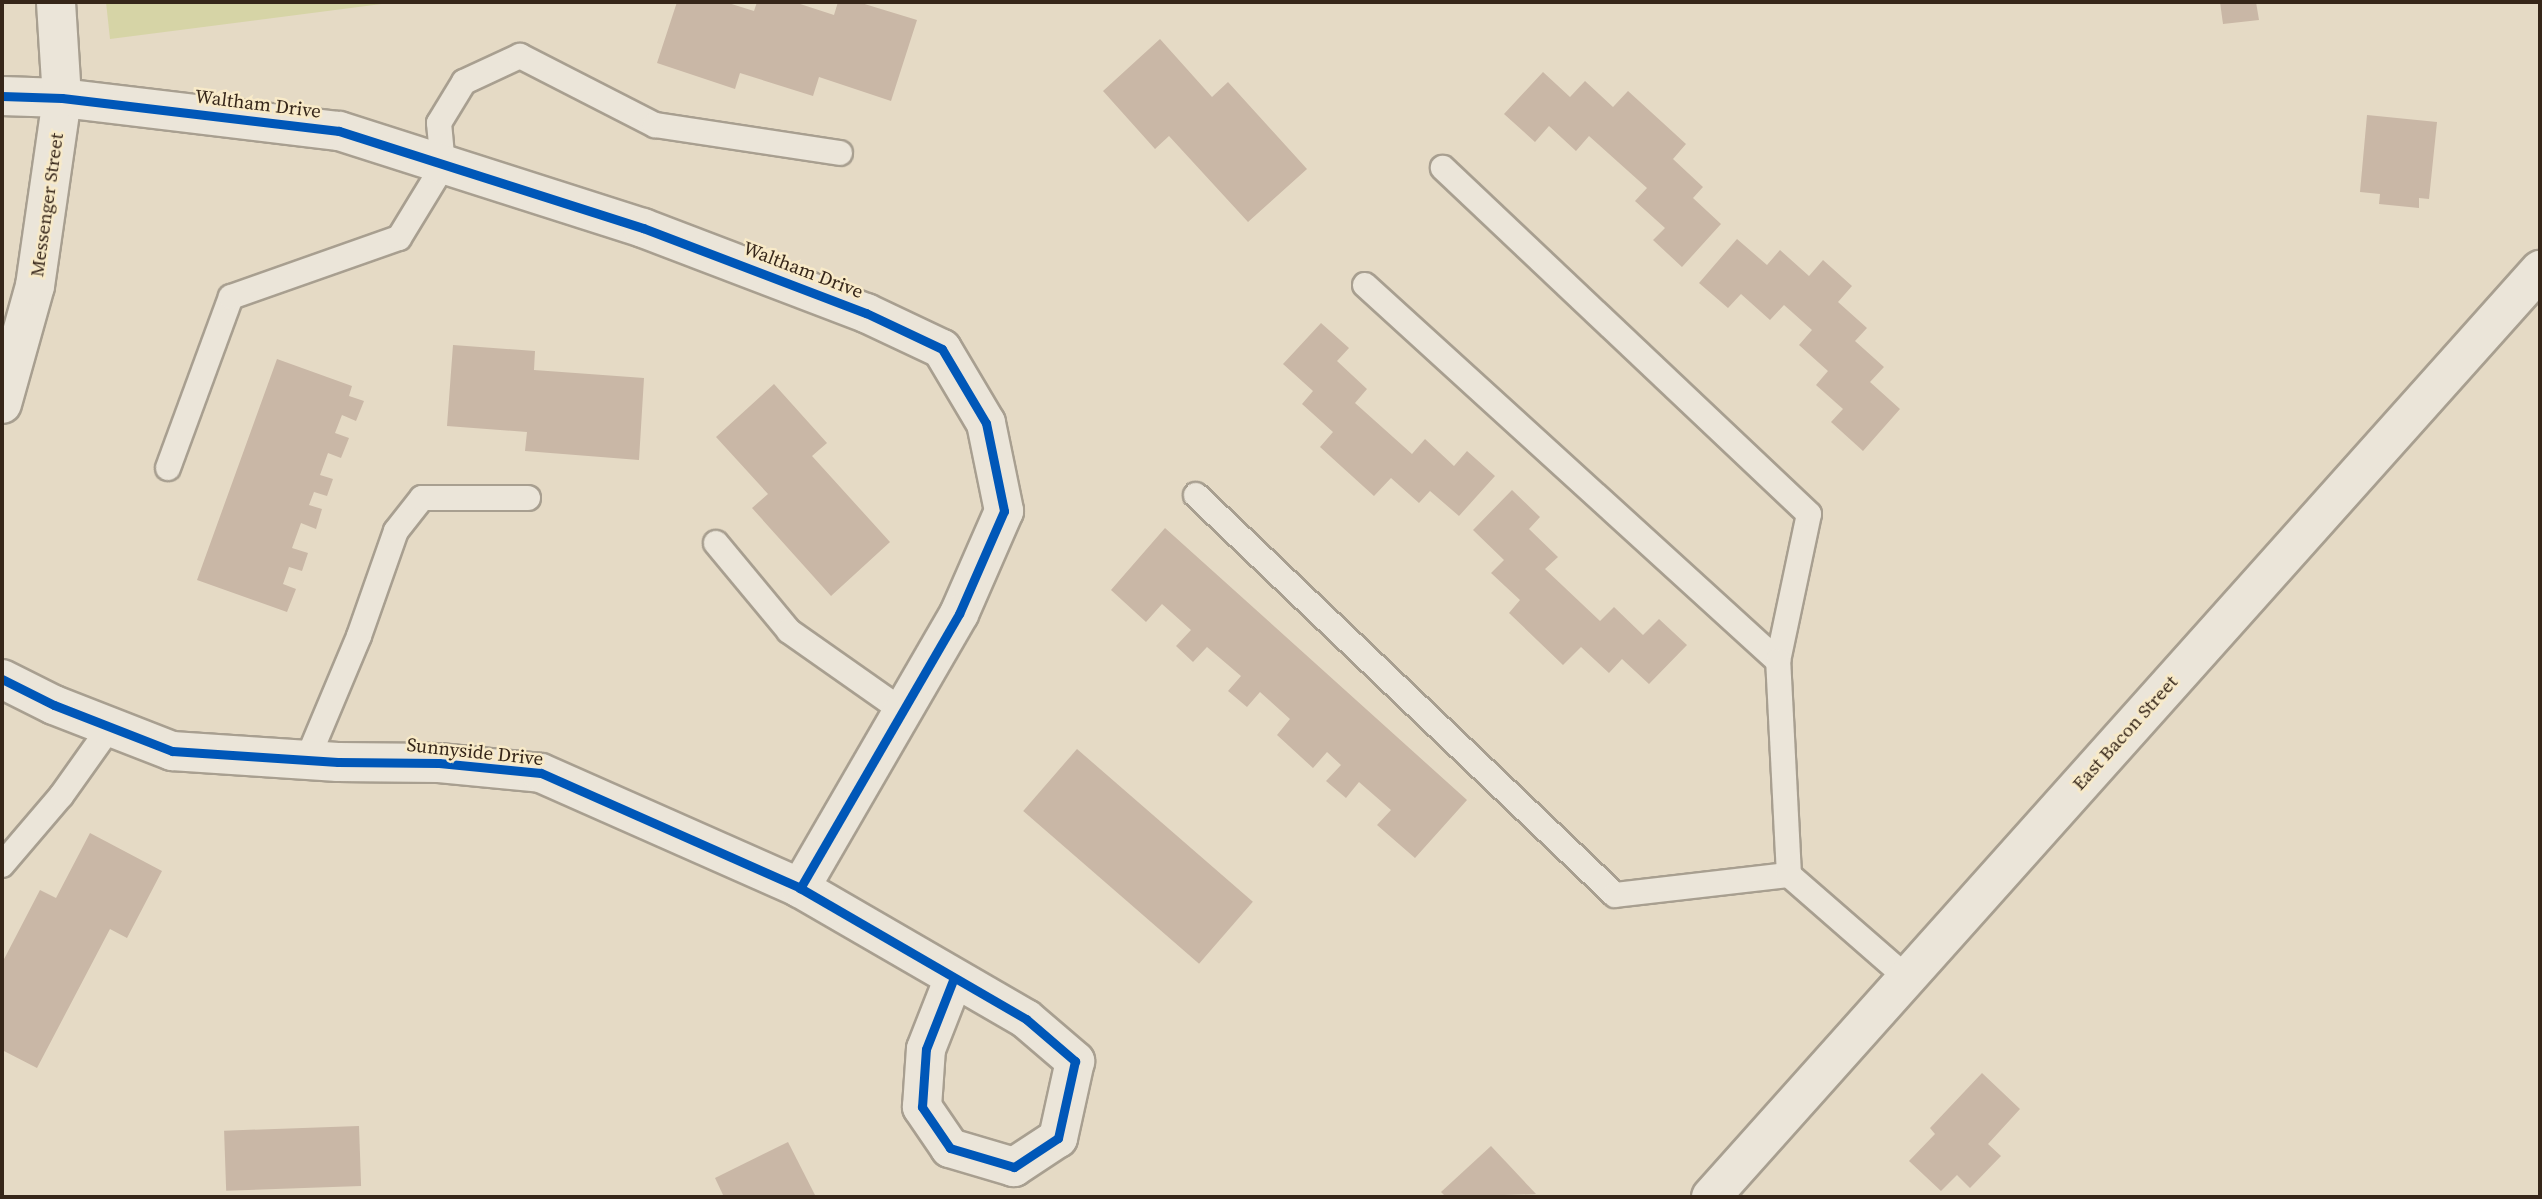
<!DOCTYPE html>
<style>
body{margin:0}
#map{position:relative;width:2542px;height:1199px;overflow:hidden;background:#e5dac5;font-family:"Source Serif 4",serif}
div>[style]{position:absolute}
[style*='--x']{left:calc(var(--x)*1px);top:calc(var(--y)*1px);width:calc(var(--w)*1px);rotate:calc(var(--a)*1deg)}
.green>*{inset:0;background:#d6d4a6}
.building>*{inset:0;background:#c9b7a6;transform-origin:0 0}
.roads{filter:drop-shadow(2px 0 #a89f90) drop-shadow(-2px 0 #a89f90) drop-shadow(0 2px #a89f90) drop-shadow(0 -2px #a89f90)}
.service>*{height:24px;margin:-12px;padding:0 12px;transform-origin:12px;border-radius:12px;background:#ebe5d9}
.minor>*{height:38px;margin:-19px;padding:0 19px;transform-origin:19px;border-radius:19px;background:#ebe5d9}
.secondary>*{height:38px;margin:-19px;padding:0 19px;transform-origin:19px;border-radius:19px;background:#ebe5d9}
.cycleway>*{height:9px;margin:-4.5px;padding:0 4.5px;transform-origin:4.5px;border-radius:4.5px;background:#0057b8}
span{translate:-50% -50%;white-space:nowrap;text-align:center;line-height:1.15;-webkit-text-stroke:5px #f8eac8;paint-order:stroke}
.street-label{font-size:19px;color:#362619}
.frame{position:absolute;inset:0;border:4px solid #362619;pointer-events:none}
</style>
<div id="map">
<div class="green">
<i style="clip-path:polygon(106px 2px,397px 2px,110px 39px)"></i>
</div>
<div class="building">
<i style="clip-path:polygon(677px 2px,725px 2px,754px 11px,757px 2px,794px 2px,834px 15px,838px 2px,858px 2px,917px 20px,891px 101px,819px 77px,813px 96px,740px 73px,735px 89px,657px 63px)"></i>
<i style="clip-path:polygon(2220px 2px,2256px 2px,2259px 20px,2223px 24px)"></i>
<i style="clip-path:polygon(1160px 39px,1212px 97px,1228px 82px,1307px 169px,1248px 222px,1169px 136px,1155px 149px,1103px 91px)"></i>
<i style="clip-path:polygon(1543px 72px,1570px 97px,1585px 81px,1613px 107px,1628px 91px,1686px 144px,1673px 159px,1703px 187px,1693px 198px,1721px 224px,1682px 267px,1653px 240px,1665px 228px,1635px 201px,1647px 188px,1589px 136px,1576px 151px,1549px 126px,1535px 142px,1504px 114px)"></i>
<i style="clip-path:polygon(2367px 115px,2437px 122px,2429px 199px,2419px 198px,2419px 208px,2379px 204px,2380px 194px,2360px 192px)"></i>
<i style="clip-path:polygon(1737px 239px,1767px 265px,1780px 250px,1809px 276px,1823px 260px,1852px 286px,1838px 302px,1867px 328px,1855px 341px,1884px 367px,1870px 382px,1900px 409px,1863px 451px,1831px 422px,1843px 409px,1816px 385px,1828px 371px,1799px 345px,1812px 330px,1784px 305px,1770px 320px,1741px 294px,1728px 308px,1699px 283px)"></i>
<i style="clip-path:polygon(1321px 323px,1349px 348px,1337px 361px,1367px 389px,1355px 403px,1412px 454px,1425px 439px,1454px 466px,1467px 451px,1495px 476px,1459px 516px,1430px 491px,1419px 503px,1391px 478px,1374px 496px,1320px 447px,1333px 432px,1302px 404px,1313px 391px,1283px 364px)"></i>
<i style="clip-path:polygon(453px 345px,535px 351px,534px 370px,644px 378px,639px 460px,525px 451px,527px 432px,447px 426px)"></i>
<i style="clip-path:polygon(277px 359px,352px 386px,349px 396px,364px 401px,356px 421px,342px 415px,335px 433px,349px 438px,341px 458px,328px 453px,320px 475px,333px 479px,327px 496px,314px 492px,309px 505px,322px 509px,316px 529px,301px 523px,292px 548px,308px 553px,302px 571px,289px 567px,283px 584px,296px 589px,287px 612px,197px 580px)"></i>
<i style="clip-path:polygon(774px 384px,827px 443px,812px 456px,890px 542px,831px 596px,752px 508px,768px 494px,716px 437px)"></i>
<i style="clip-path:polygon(1512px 490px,1540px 517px,1529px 529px,1558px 557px,1545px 569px,1600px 621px,1614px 607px,1643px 635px,1659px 619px,1687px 645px,1649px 684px,1622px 659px,1609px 673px,1581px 647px,1563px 665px,1509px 613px,1520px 600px,1491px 573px,1504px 560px,1473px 530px)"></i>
<i style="clip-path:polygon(1165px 528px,1467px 800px,1415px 858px,1377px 825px,1391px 810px,1359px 782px,1346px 798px,1326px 781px,1341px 765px,1327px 752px,1313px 768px,1277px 735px,1290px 719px,1260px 692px,1247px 707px,1228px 691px,1241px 676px,1207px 647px,1193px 662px,1176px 646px,1191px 630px,1162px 604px,1146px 622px,1111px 590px)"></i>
<i style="left:1077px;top:749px;width:233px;height:82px;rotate:41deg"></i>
<i style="clip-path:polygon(90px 833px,162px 871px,127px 938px,110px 929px,37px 1068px,2px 1050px,2px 963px,40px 890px,56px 898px)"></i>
<i style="clip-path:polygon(1982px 1073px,2020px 1109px,1988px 1144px,2001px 1156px,1970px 1188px,1957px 1175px,1941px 1191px,1909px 1161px,1935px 1134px,1930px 1128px)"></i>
<i style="left:359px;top:1126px;width:60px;height:135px;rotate:88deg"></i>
<i style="clip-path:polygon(788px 1142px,816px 1197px,724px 1197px,715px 1178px)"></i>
<i style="clip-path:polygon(1491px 1146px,1536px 1194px,1446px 1197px,1441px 1192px)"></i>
</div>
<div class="roads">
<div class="service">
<i style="--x:1365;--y:285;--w:559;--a:42.32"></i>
<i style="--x:1778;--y:661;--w:150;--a:-78.1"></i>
<i style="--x:1809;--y:514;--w:504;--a:-136.61"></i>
<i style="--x:168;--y:468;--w:182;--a:-69.8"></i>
<i style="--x:231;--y:297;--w:178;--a:-19.4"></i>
<i style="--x:399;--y:238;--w:84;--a:-58.6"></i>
<i style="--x:443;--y:166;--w:43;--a:-95.3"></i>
<i style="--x:439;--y:123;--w:48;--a:-58.6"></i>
<i style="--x:464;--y:82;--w:62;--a:-24.9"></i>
<i style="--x:520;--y:56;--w:152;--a:27.1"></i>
<i style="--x:655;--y:125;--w:187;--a:8.6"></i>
<i style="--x:1196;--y:495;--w:579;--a:43.67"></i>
<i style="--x:1615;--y:895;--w:175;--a:-6.6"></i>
<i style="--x:1789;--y:875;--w:214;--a:-92.9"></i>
<i style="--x:716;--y:543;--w:114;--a:50.3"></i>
<i style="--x:789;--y:631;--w:139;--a:35.1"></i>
<i style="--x:307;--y:760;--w:134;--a:-67.2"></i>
<i style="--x:359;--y:636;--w:111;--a:-70.6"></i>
<i style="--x:396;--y:531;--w:42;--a:-51.8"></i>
<i style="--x:422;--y:498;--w:106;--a:0"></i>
<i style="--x:2;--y:865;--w:91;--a:-49.5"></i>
<i style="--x:61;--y:796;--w:85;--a:-54.6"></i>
<i style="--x:1789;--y:875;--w:155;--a:41.1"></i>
</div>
<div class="minor">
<i style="--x:2;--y:96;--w:60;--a:1.9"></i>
<i style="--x:62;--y:98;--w:279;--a:6.8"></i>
<i style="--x:339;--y:131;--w:319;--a:17.7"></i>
<i style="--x:643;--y:228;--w:239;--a:20.9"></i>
<i style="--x:866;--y:313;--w:84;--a:25.3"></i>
<i style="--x:942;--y:349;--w:86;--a:59.3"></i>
<i style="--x:986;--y:423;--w:90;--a:78.4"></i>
<i style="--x:1004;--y:511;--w:112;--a:113.6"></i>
<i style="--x:959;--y:614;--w:317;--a:120.1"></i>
<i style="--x:2;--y:679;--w:58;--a:26.6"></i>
<i style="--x:54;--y:705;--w:127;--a:21.3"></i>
<i style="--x:172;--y:751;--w:166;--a:3.8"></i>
<i style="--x:338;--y:762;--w:101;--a:0.6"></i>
<i style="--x:439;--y:763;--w:102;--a:5.6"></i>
<i style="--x:541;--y:773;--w:283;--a:23.9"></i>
<i style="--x:800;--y:888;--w:261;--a:30.1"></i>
<i style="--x:1026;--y:1019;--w:65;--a:40.6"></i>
<i style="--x:1075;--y:1061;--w:79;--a:102.4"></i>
<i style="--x:1058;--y:1138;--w:53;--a:146.6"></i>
<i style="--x:1014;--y:1167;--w:67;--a:-163.5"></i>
<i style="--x:950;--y:1148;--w:50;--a:-124.3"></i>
<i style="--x:922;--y:1107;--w:58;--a:-86.1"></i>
<i style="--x:926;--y:1049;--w:74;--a:-68.6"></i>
</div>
<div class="secondary">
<i style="--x:2;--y:404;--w:123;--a:-74.4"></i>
<i style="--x:35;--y:286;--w:190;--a:-81.8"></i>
<i style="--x:62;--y:98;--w:96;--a:-93.6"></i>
<i style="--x:1711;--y:1197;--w:1244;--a:-48.19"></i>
</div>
</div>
<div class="cycleway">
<i style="--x:2;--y:96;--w:60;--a:1.9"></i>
<i style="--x:62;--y:98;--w:279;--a:6.8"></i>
<i style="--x:339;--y:131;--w:319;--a:17.7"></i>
<i style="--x:643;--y:228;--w:239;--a:20.9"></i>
<i style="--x:866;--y:313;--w:84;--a:25.3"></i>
<i style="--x:942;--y:349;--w:86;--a:59.3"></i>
<i style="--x:986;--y:423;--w:90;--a:78.4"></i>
<i style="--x:1004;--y:511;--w:112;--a:113.6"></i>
<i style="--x:959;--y:614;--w:317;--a:120.1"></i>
<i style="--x:2;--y:679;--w:58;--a:26.6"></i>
<i style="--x:54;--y:705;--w:127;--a:21.3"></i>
<i style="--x:172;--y:751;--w:166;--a:3.8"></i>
<i style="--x:338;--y:762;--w:101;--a:0.6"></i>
<i style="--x:439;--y:763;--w:102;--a:5.6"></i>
<i style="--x:541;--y:773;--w:283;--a:23.9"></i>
<i style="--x:800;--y:888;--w:261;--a:30.1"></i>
<i style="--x:1026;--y:1019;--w:65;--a:40.6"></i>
<i style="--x:1075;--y:1061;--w:79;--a:102.4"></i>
<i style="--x:1058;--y:1138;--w:53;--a:146.6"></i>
<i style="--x:1014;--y:1167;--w:67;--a:-163.5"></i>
<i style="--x:950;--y:1148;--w:50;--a:-124.3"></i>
<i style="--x:922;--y:1107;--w:58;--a:-86.1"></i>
<i style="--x:926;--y:1049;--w:74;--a:-68.6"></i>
</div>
<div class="street-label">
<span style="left:258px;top:104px;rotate:7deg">Waltham Drive</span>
<span style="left:47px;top:205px;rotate:-82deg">Messenger Street</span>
<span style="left:803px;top:270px;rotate:21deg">Waltham Drive</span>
<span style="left:2125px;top:733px;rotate:-48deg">East Bacon Street</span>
<span style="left:475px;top:752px;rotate:6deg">Sunnyside Drive</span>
</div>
<div class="frame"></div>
</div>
